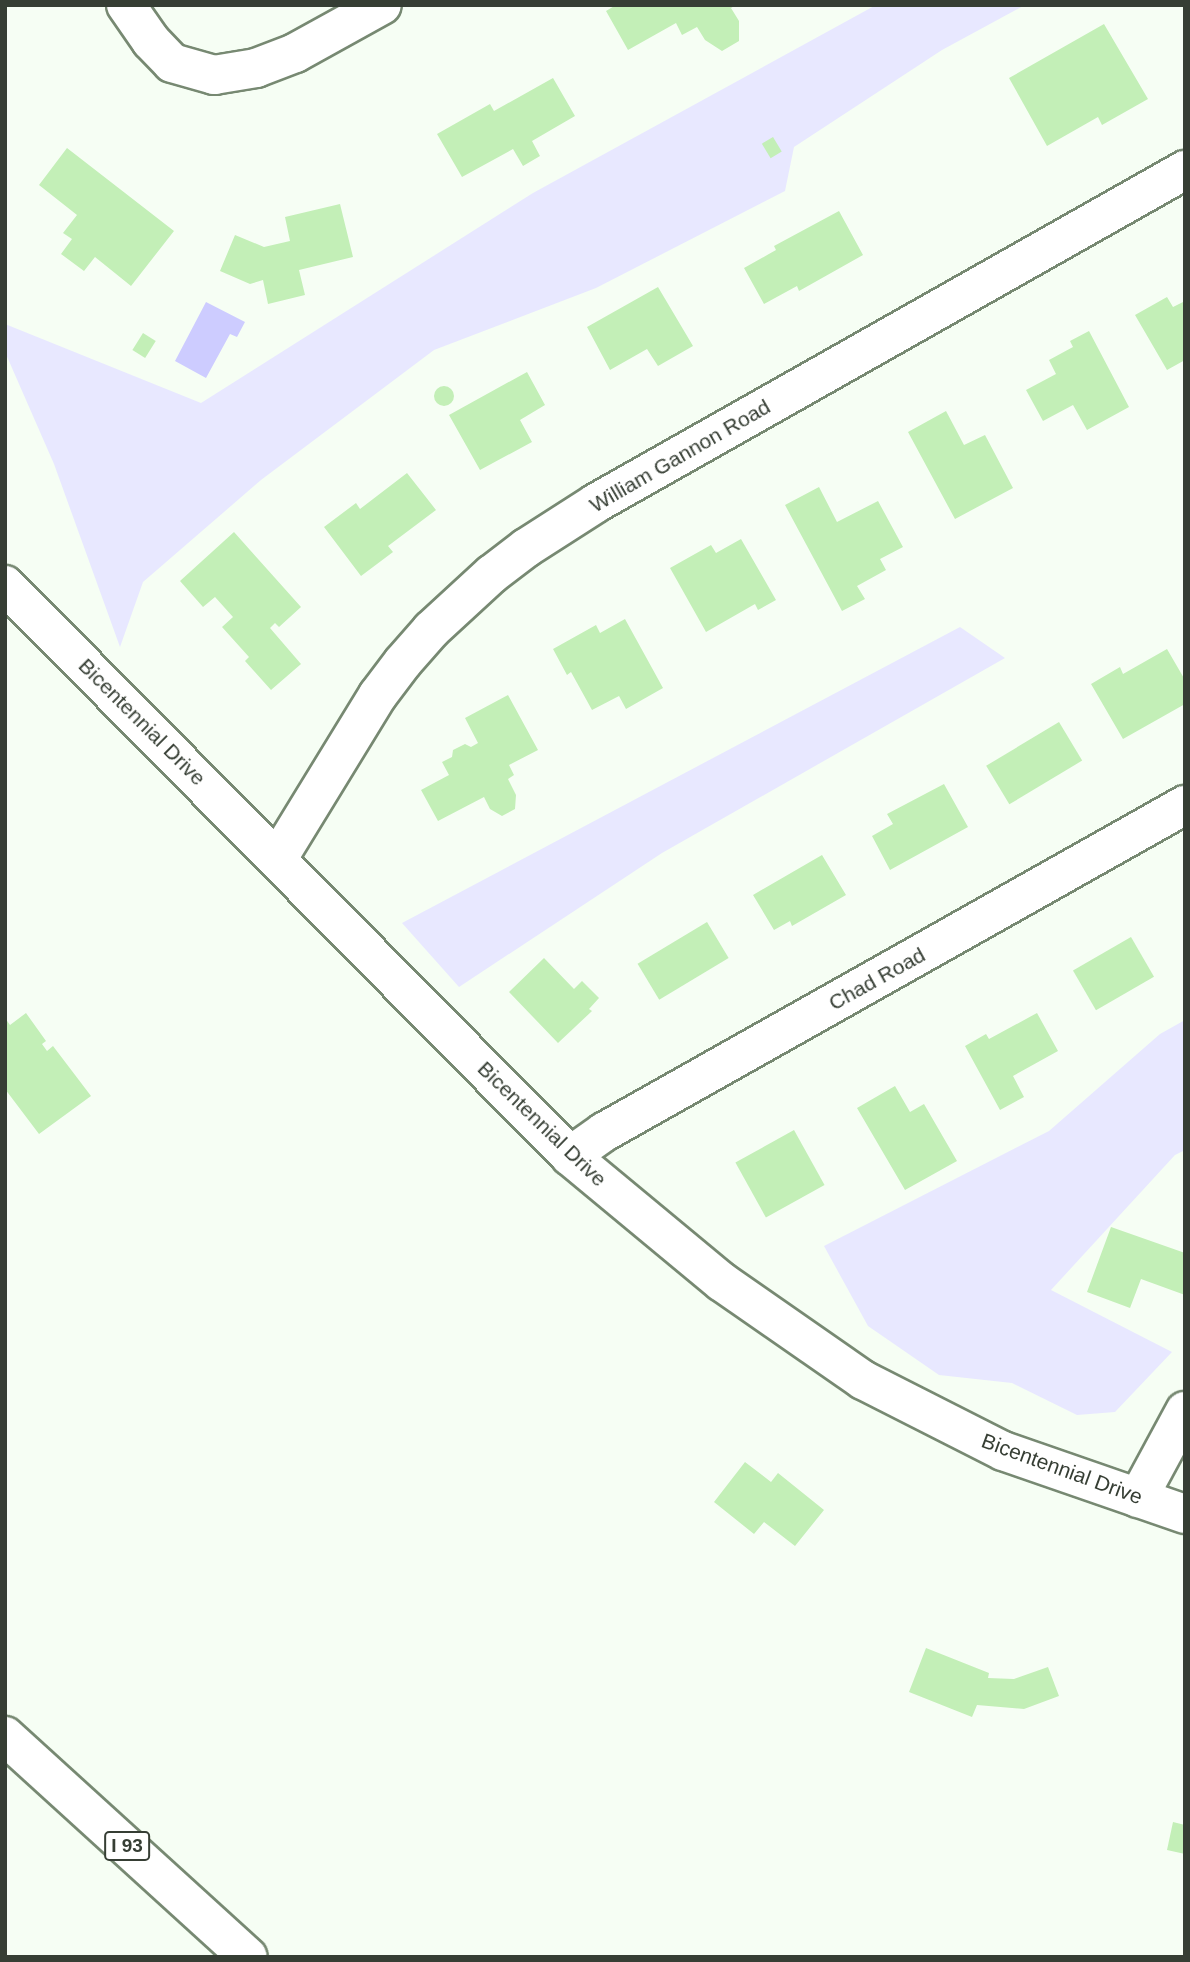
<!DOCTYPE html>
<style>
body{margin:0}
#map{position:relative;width:1190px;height:1962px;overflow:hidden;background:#f6fef4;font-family:Arial,sans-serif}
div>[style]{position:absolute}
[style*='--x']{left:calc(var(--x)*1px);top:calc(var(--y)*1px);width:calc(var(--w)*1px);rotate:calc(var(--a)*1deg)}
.green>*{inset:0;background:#e8e8ff}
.water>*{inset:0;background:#cdccff}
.building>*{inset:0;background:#c3efb7;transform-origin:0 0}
.round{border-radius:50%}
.roads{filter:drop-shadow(2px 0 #778972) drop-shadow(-2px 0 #778972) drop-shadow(0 2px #778972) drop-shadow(0 -2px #778972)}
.minor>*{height:38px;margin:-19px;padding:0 19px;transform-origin:19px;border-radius:19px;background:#fff}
.tertiary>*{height:38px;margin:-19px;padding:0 19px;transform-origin:19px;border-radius:19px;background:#fff}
.motorway>*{height:38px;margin:-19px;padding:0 19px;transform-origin:19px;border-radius:19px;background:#fff}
span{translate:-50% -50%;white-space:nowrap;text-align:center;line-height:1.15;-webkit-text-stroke:6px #fff;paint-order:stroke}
.shield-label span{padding:2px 5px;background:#fff;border:2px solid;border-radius:5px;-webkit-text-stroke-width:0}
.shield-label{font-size:19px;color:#363e34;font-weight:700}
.street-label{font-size:21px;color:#363e34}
.frame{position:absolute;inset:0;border:7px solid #363e34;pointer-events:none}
</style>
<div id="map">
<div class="green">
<i style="clip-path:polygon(876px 5px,1025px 5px,942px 50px,794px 147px,785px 191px,596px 288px,434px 350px,261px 480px,143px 582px,120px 647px,54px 464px,5px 352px,5px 324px,201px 403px,533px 193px)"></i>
<i style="clip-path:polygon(960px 627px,1005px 658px,662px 853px,459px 987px,402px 923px)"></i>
<i style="clip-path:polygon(1185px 1020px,1185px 1150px,1175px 1155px,1051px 1290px,1172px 1352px,1115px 1412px,1077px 1415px,1012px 1383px,939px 1375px,868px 1326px,824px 1246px,1049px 1131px,1160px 1034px)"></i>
</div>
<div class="water">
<i style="clip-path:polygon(206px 302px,245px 322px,237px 337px,230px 334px,206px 378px,175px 361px)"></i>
</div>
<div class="building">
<i style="clip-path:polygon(616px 5px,736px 5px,731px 8px,739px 21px,739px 41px,722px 51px,705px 40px,697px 27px,682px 35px,676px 23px,628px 50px,606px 11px)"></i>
<i style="clip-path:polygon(1104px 24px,1148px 99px,1102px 125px,1098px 117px,1047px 146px,1009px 78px)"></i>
<i style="clip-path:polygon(553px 78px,575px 116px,532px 141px,540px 156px,523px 166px,513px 149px,462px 177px,437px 134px,490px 104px,494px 111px)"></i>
<i style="left:773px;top:137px;width:17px;height:13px;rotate:59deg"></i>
<i style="clip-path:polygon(67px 148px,174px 231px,131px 286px,95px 257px,84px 271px,61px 254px,72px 239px,63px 233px,77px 215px,39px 185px)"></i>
<i style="clip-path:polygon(340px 204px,353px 257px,299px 270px,305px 295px,268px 304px,263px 280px,250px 284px,220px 271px,235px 235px,264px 247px,290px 241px,285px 217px)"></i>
<i style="clip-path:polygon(839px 211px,863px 255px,799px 291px,797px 286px,764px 304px,744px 268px,776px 250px,774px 246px)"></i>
<i style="clip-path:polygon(658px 287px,693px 346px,658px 366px,647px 349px,610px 370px,587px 327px)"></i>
<i style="clip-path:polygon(1167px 297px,1173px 307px,1185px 301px,1185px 360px,1167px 370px,1135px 315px)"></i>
<i style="clip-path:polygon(1089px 331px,1129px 407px,1087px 430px,1073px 405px,1043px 421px,1026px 390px,1056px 374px,1049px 360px,1073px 347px,1070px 341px)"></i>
<i style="left:143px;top:333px;width:15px;height:20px;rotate:32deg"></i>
<i style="clip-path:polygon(527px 372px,545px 405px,520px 420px,532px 442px,480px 470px,449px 415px)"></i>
<i class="round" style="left:434px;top:386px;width:20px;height:20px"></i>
<i style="clip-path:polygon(946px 411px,964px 445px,985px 435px,1013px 488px,955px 519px,908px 432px)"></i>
<i style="clip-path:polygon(407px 473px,436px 510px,388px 546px,393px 552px,361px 576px,324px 527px,356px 503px,360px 509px)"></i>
<i style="clip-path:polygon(819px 487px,837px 522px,878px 501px,903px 547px,880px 559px,886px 570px,857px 586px,865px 599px,842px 611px,785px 505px)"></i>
<i style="clip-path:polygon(234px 532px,301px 607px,279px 627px,275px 623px,270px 628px,301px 664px,271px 690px,245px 661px,249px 657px,222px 627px,233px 617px,215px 597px,203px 607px,180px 581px)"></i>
<i style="clip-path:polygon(741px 539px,776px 600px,758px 610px,755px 604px,706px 632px,670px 568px,711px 545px,716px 553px)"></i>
<i style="clip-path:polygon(625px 619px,663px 688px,626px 709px,619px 696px,592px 710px,571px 672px,567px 675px,553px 649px,596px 625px,600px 633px)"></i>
<i style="clip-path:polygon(1167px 649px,1185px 680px,1185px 704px,1123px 739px,1091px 684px,1120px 667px,1123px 674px)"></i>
<i style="clip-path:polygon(508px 695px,538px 750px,509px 765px,514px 775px,508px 779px,516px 795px,515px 809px,502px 816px,490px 809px,484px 797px,438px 821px,421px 790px,449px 775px,442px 762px,452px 757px,453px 750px,465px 744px,471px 747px,478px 743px,465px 718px)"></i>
<i style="left:1059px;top:722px;width:45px;height:85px;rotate:59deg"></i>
<i style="clip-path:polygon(944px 784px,968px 827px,890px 870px,872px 836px,893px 824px,887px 814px)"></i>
<i style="clip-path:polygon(822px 855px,846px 895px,792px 926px,790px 921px,774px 930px,753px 895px)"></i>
<i style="left:707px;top:922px;width:42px;height:81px;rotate:59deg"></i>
<i style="left:1131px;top:937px;width:46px;height:67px;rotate:60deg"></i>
<i style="clip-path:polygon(544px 958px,574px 989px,582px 981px,599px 998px,589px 1009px,592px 1011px,558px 1043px,509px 992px)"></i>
<i style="clip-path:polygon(26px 1013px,46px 1041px,42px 1044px,47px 1051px,53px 1046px,91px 1096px,39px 1134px,5px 1089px,5px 1018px,10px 1025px)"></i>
<i style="clip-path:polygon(1037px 1013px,1058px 1051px,1013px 1076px,1024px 1097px,1000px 1110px,965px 1046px,986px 1034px,989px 1039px)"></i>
<i style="clip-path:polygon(895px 1086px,910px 1112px,924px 1104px,957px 1161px,905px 1190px,857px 1108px)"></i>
<i style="left:794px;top:1130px;width:63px;height:67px;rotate:61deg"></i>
<i style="clip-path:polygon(1111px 1227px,1185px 1253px,1185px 1295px,1141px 1279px,1130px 1308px,1087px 1292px)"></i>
<i style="clip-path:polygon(745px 1462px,771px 1482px,778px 1473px,824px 1510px,795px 1546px,764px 1522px,754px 1534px,714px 1502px)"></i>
<i style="clip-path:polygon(926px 1648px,989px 1673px,988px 1678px,1014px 1679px,1048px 1667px,1059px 1696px,1024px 1709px,977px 1705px,972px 1717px,909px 1692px)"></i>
<i style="clip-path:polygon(1173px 1822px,1185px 1825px,1185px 1854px,1167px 1850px)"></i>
</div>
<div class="roads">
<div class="minor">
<i style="--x:126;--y:5;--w:44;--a:55.2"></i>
<i style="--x:151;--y:41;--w:30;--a:46"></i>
<i style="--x:172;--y:63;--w:44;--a:15.9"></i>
<i style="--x:214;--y:75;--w:43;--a:-9.5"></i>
<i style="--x:256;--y:68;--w:42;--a:-21"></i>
<i style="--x:295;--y:53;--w:99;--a:-28.9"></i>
<i style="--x:278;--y:858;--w:191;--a:-58.5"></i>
<i style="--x:378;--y:695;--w:41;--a:-52.9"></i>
<i style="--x:403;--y:662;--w:43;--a:-48.8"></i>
<i style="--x:431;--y:630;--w:83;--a:-42.6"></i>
<i style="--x:492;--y:574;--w:43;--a:-37.4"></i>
<i style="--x:526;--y:548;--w:83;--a:-32.7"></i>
<i style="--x:596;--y:503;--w:677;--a:-29.48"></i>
<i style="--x:570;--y:1156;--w:42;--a:-35.2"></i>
<i style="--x:604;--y:1132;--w:667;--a:-29.37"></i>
<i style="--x:1138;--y:1498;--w:99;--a:-61.6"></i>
</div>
<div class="tertiary">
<i style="--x:5;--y:585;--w:803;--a:45.3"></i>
<i style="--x:570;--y:1156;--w:197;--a:39.7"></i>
<i style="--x:722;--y:1282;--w:172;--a:34.8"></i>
<i style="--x:863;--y:1380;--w:157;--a:26.9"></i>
<i style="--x:1003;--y:1451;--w:193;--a:19.1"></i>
</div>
<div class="motorway">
<i style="--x:5;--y:1736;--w:328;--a:42.3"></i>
</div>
</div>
<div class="shield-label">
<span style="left:127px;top:1846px">I 93</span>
</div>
<div class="street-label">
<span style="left:680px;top:456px;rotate:-30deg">William Gannon Road</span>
<span style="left:142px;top:722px;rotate:45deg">Bicentennial Drive</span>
<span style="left:877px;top:979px;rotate:-29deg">Chad Road</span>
<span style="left:542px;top:1124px;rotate:44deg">Bicentennial Drive</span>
<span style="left:1062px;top:1469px;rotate:20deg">Bicentennial Drive</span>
</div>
<div class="frame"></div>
</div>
